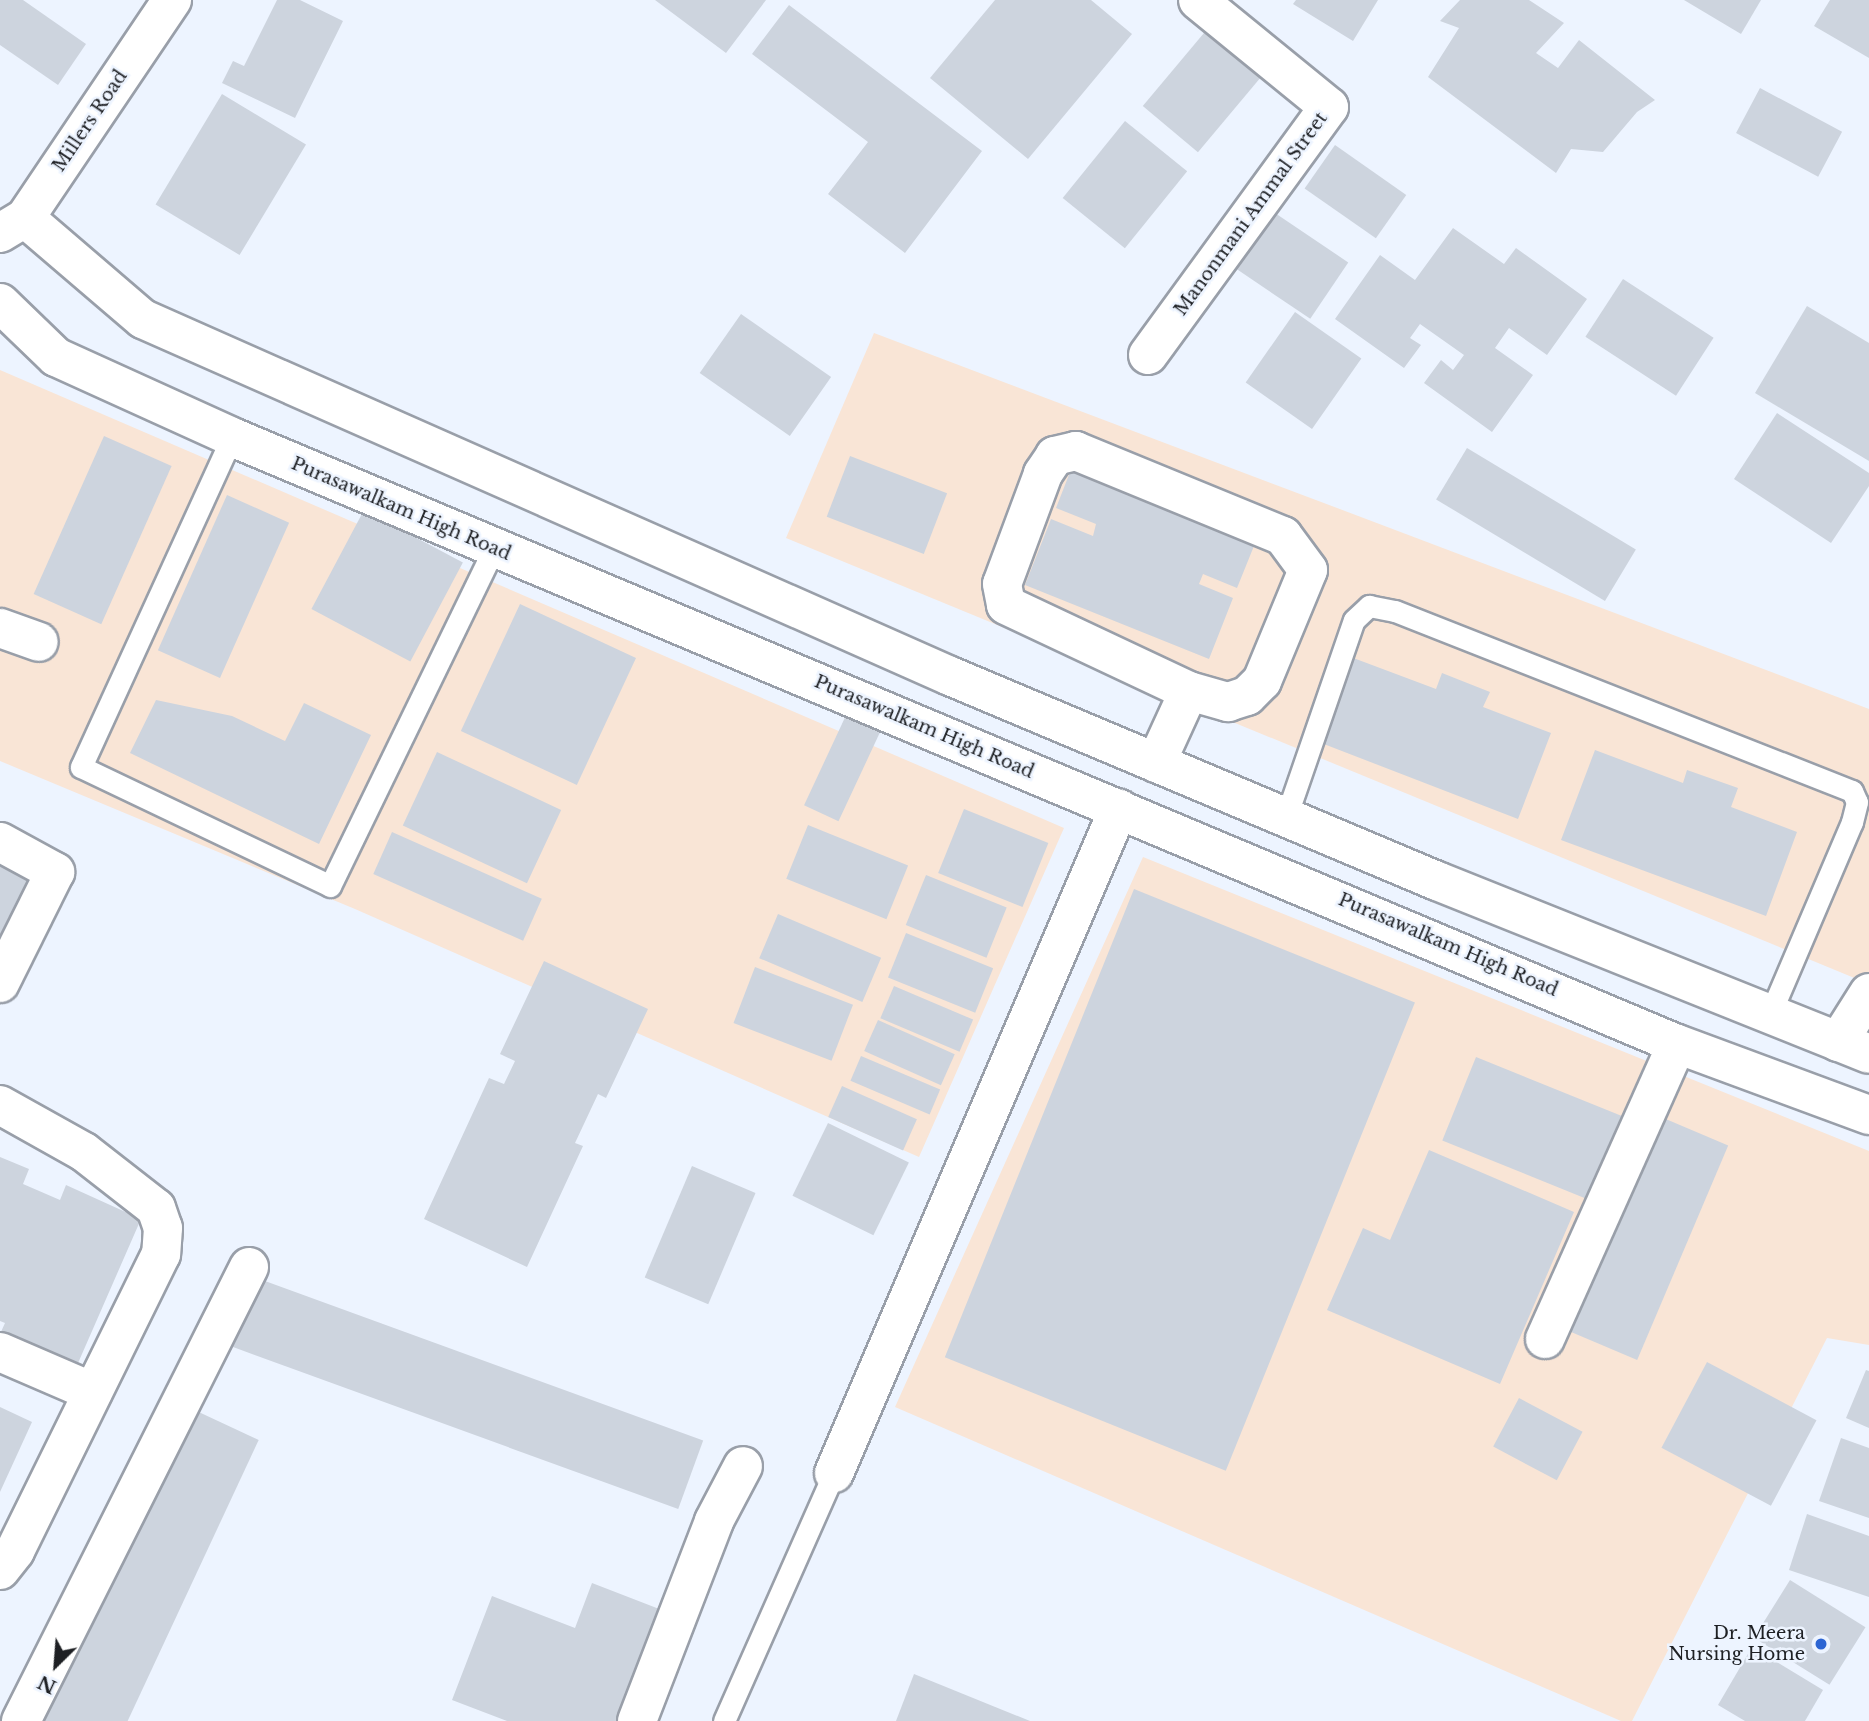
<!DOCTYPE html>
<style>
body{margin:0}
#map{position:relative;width:1869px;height:1721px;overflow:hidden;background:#edf4ff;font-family:"Libre Baskerville",serif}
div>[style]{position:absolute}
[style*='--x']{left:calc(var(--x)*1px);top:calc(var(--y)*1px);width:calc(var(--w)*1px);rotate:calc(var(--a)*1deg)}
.commercial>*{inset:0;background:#f9e5d6}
.building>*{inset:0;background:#cdd4de;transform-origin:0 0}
.roads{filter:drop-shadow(2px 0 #999fa9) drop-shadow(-2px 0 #999fa9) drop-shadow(0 2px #999fa9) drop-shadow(0 -2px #999fa9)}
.service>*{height:21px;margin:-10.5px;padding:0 10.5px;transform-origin:10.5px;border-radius:10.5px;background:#fff}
.minor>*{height:38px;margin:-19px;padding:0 19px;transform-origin:19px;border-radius:19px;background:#fff}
.secondary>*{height:38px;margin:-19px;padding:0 19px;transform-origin:19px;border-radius:19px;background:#fff}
.primary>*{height:38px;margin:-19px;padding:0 19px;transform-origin:19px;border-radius:19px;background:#fff}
.dots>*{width:19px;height:19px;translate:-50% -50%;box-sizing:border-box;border:4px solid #edf4ff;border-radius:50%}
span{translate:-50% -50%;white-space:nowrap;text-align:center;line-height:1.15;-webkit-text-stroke:5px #edf4ff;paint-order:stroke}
.street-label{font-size:18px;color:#1e2024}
.poi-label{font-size:18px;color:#1e2024}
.right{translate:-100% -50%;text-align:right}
.north{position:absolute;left:21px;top:1630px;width:70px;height:70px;-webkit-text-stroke:5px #edf4ff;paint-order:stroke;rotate:205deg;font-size:19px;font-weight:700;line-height:28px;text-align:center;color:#1e2024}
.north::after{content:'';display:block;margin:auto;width:24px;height:32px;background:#1e2024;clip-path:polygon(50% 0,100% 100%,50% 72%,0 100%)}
</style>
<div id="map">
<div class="commercial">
<i style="clip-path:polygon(874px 333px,1869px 709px,1869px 984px,786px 538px)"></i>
<i style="clip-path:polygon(0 370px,1064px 828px,919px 1157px,355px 909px,0 761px)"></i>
<i style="clip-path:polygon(1143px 857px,1869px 1151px,1869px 1345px,1827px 1338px,1632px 1721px,1621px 1721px,895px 1407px)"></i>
</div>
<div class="building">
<i style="clip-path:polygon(0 0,23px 0,86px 44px,58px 85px,0 45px)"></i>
<i style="clip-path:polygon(277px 0,300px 0,343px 21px,295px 118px,222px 83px,233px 61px,244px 66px)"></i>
<i style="clip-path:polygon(655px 0,766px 0,726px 53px)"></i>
<i style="clip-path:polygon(995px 0,1091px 0,1132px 34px,1028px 159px,930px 78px)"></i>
<i style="clip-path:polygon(1296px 0,1378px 0,1353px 41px,1293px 4px)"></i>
<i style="clip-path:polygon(1460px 0,1529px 0,1564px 23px,1536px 53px,1558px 68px,1579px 40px,1655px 100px,1637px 112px,1603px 152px,1571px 149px,1556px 173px,1428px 77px,1459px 28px,1440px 21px)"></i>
<i style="clip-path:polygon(1684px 0,1761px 0,1741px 34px)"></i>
<i style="clip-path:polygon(1830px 0,1869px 0,1869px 58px,1814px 26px)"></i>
<i style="clip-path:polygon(789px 5px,982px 151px,905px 253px,828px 194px,868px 142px,752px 54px)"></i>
<i style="left:1209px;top:27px;width:72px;height:103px;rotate:40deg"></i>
<i style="left:1760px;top:88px;width:93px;height:51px;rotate:28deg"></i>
<i style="left:222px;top:94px;width:98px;height:129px;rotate:31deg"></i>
<i style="left:1125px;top:121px;width:80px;height:99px;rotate:39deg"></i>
<i style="left:1335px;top:145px;width:87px;height:53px;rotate:35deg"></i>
<i style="left:1272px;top:211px;width:92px;height:68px;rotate:34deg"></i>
<i style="clip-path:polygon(1453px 228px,1504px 264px,1516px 248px,1587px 299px,1547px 355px,1509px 328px,1495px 348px,1533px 375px,1492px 432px,1424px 383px,1441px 360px,1453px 370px,1464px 355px,1420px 324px,1410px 338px,1421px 345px,1404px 368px,1335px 319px,1380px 255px,1415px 280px)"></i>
<i style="left:1623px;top:279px;width:108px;height:69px;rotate:33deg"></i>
<i style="clip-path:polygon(1807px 306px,1869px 343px,1869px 461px,1755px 393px)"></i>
<i style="left:1295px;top:312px;width:81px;height:86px;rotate:35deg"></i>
<i style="left:741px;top:314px;width:110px;height:72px;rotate:35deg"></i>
<i style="clip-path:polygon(1777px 413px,1869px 473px,1869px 486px,1831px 543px,1734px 479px)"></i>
<i style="left:104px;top:436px;width:74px;height:173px;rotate:24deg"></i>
<i style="left:1467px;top:448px;width:197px;height:60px;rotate:31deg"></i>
<i style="left:850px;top:456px;width:104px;height:65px;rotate:21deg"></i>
<i style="clip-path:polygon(1072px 467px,1256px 541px,1237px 588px,1203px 574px,1199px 584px,1233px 598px,1209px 659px,1025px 585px,1051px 519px,1093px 536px,1096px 524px,1056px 508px)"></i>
<i style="left:227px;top:495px;width:68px;height:170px;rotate:24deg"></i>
<i style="left:364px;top:510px;width:112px;height:112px;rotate:28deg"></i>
<i style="left:520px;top:604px;width:128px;height:140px;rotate:25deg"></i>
<i style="clip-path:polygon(1348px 656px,1436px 689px,1442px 673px,1490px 692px,1483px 707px,1551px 733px,1518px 819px,1316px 741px)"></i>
<i style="clip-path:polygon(156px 700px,232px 716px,285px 741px,304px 703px,371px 735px,319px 844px,130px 753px)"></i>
<i style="left:848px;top:711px;width:38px;height:104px;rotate:25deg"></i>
<i style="clip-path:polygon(1595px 750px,1683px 783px,1687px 770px,1738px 788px,1731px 807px,1797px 832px,1766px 916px,1561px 840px)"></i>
<i style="left:437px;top:752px;width:137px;height:81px;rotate:25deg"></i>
<i style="left:964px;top:809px;width:91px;height:69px;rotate:22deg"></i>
<i style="left:808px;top:825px;width:108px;height:58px;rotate:22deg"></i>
<i style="left:392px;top:832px;width:164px;height:46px;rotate:24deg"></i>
<i style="clip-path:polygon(0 866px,31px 880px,0 948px)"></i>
<i style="left:926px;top:875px;width:87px;height:54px;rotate:22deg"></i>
<i style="left:1134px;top:889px;width:303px;height:505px;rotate:22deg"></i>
<i style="left:778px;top:914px;width:112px;height:48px;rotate:23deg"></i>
<i style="left:906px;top:933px;width:94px;height:48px;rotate:22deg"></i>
<i style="clip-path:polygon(544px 961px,648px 1009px,606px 1098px,598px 1094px,575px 1143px,583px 1146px,527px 1267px,424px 1219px,489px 1078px,504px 1084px,515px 1061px,500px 1054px)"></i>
<i style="left:755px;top:967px;width:105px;height:60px;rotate:21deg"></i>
<i style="left:894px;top:986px;width:86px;height:35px;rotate:23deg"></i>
<i style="left:878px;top:1020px;width:84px;height:34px;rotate:24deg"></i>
<i style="left:861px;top:1056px;width:86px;height:27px;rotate:23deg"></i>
<i style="left:1476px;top:1057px;width:164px;height:90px;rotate:22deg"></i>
<i style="left:842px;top:1086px;width:82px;height:34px;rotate:24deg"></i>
<i style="left:1661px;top:1117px;width:73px;height:233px;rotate:23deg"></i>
<i style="left:828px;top:1123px;width:90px;height:81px;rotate:26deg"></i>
<i style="clip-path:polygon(1429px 1150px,1574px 1212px,1500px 1384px,1327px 1310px,1363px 1228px,1390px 1240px)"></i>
<i style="clip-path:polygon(0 1157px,29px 1169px,23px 1184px,60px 1200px,66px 1185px,141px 1219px,75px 1370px,0 1334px,5px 1323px,0 1321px)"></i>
<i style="left:692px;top:1166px;width:69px;height:121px;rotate:23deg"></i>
<i style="left:254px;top:1277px;width:478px;height:73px;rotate:20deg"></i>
<i style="left:1707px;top:1362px;width:124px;height:97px;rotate:28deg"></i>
<i style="clip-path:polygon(1866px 1370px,1869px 1371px,1869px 1428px,1846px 1418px)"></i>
<i style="left:1519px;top:1398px;width:72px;height:55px;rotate:28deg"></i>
<i style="clip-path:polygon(0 1407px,32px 1422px,0 1492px)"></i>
<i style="left:188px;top:1407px;width:78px;height:346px;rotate:25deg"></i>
<i style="clip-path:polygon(1841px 1438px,1869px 1448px,1869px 1518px,1819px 1501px)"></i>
<i style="clip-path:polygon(1807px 1514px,1869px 1536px,1869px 1597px,1789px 1570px)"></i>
<i style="left:1790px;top:1580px;width:89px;height:68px;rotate:32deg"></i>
<i style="clip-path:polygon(592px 1583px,667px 1612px,625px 1721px,507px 1721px,452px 1700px,492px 1596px,575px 1628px)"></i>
<i style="clip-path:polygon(1752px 1647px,1823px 1690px,1805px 1721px,1745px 1721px,1718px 1705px)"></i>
<i style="clip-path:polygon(914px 1674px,1030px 1721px,896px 1721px)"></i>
</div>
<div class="roads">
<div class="service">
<i style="--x:232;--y:437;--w:363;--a:114.6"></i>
<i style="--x:81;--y:767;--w:276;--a:25.5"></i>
<i style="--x:330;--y:886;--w:375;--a:-64.1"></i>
<i style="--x:1286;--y:817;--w:208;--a:-71"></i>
<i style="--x:1354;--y:620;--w:21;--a:-43"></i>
<i style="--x:1369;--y:606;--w:26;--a:11"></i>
<i style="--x:1395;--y:611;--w:491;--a:21.5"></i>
<i style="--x:1852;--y:791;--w:12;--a:66"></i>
<i style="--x:1857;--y:802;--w:21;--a:104"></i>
<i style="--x:1852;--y:822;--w:209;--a:113.1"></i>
<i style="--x:724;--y:1721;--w:271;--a:-66.1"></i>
</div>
<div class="minor">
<i style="--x:1148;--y:355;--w:307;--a:-53.9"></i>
<i style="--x:1329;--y:107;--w:169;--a:-140.8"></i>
<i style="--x:0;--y:628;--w:41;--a:19.7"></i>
<i style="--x:1156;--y:763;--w:79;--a:-65.4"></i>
<i style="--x:1189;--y:691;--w:41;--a:15.8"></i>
<i style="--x:1228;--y:702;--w:20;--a:-18"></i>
<i style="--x:1247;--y:696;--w:21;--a:-45"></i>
<i style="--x:1262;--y:681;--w:120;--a:-67.5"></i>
<i style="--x:1308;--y:570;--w:42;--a:-126.3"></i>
<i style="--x:1283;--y:536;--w:224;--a:-157.7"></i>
<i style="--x:1076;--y:451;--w:22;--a:167"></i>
<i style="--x:1055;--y:456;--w:22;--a:124"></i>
<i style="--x:1043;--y:474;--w:117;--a:110.4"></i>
<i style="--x:1002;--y:584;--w:21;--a:79"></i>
<i style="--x:1006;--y:605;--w:202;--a:25.2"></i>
<i style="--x:0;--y:842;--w:63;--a:28.6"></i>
<i style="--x:55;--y:872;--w:124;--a:116.4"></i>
<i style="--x:1838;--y:1042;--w:58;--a:-57.7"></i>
<i style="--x:0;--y:1105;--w:96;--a:29.2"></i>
<i style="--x:84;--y:1152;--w:91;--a:37.9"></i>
<i style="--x:156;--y:1208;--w:21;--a:71"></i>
<i style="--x:163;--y:1228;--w:26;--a:94"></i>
<i style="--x:161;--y:1254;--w:331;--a:116.2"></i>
<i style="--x:15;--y:1551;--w:24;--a:128"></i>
<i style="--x:1545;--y:1339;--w:323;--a:-65.9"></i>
<i style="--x:0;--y:1352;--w:101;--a:23.3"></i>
<i style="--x:834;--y:1473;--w:723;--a:-66.8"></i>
<i style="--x:21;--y:1721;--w:508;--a:-63.33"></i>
<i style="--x:637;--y:1721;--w:214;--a:-68.9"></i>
<i style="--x:714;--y:1521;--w:62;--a:-62.2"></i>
</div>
<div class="secondary">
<i style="--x:25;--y:218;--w:155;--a:40.6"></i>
<i style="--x:143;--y:319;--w:882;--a:23.86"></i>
<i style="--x:950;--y:676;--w:528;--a:22.83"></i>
<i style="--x:1437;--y:881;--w:465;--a:21.8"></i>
<i style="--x:0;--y:303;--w:78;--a:44"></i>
<i style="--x:56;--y:357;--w:193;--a:24.4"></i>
<i style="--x:232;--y:437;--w:1567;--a:22.79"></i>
<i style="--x:1677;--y:1044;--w:205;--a:20.3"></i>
</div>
<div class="primary">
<i style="--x:0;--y:233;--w:29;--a:-31"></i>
<i style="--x:25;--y:218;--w:263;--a:-56"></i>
</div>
</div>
<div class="dots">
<i style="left:1821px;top:1644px;background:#2c65d3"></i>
</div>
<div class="street-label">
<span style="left:90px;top:121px;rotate:-56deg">Millers Road</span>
<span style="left:1251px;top:214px;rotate:-54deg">Manonmani Ammal Street</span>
<span style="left:401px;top:509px;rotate:23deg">Purasawalkam High Road</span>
<span style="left:924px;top:727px;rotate:23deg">Purasawalkam High Road</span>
<span style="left:1448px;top:945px;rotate:23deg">Purasawalkam High Road</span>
</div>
<div class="poi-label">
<span class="right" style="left:1805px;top:1644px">Dr. Meera<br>Nursing Home</span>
</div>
<div class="north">N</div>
</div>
